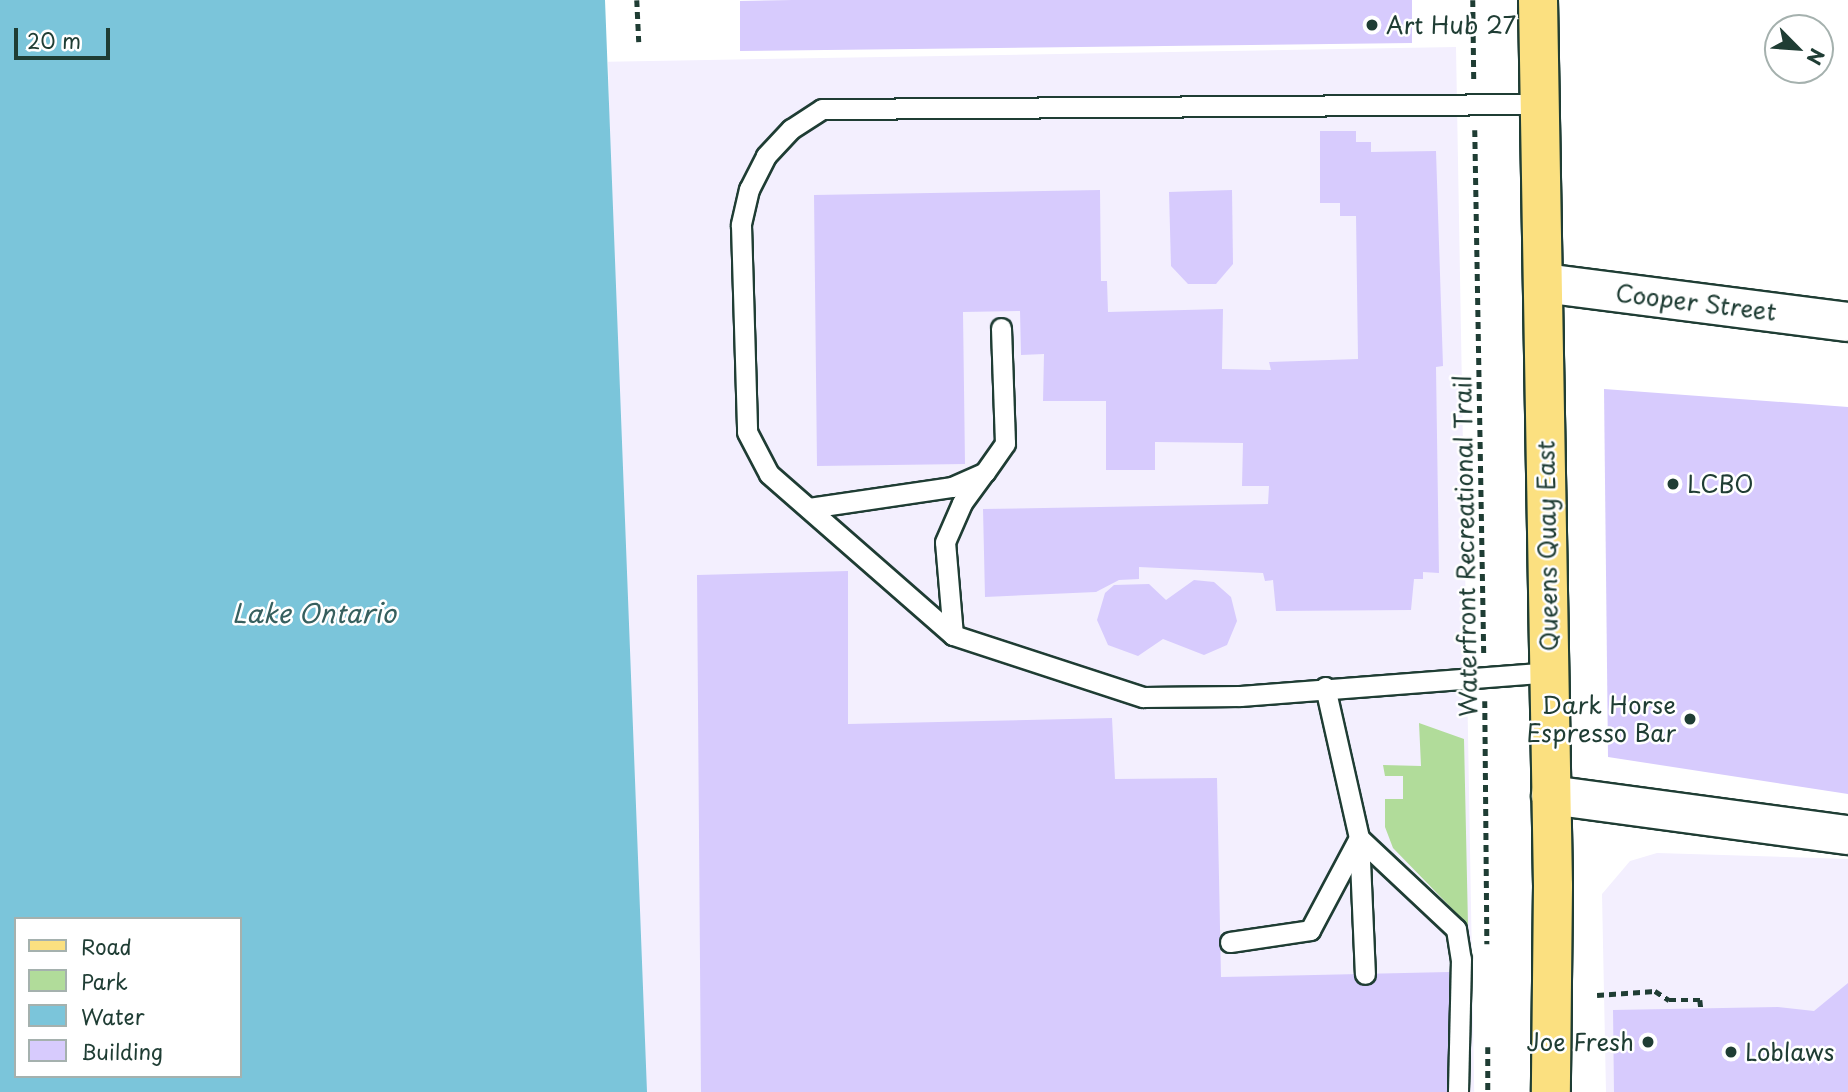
<!DOCTYPE html>
<style>
body{margin:0}
#map{position:relative;width:1848px;height:1092px;overflow:hidden;background:#fff;font-family:"Playpen Sans",sans-serif}
div>[style]{position:absolute}
[style*='--x']{left:calc(var(--x)*1px);top:calc(var(--y)*1px);width:calc(var(--w)*1px);rotate:calc(var(--a)*1deg)}
.built>*{inset:0;background:#f3effe;transform-origin:0 0}
.green>*{inset:0;background:#b1dc9a}
.water>*{inset:0;background:#7bc5da}
.building>*{inset:0;background:#d7cbfd}
.path>*{height:4.5px;margin-top:-2.25px;transform-origin:0;background:repeating-linear-gradient(90deg,#1f3d34 0 7px,transparent 0 12px)}
.roads{filter:drop-shadow(2px 0 #1f3d34) drop-shadow(-2px 0 #1f3d34) drop-shadow(0 2px #1f3d34) drop-shadow(0 -2px #1f3d34)}
.lane>*{height:19px;margin:-9.5px;padding:0 9.5px;transform-origin:9.5px;border-radius:9.5px;background:#fff}
.street>*{height:38px;margin:-19px;padding:0 19px;transform-origin:19px;border-radius:19px;background:#fff}
.primary>*{height:38px;margin:-19px;padding:0 19px;transform-origin:19px;border-radius:19px;background:#fbe080}
.dots>*{width:19px;height:19px;translate:-50% -50%;box-sizing:border-box;border:4px solid #fff;border-radius:50%}
span{translate:-50% -50%;white-space:nowrap;text-align:center;line-height:1.15;-webkit-text-stroke:5px #fff;paint-order:stroke}
.poi-label{font-size:24px;color:#1f3d34}
.left{translate:0 -50%;text-align:left}
.right{translate:-100% -50%;text-align:right}
.street-label{font-size:24px;color:#1f3d34}
.water-label{font-size:26px;color:#365f5e;font-style:italic}
.legend{position:absolute;left:14px;top:917px;width:228px;height:161px;box-sizing:border-box;background:#fff;border:2px solid #a5b1ae;margin:0;padding:9px 12px;list-style:none;font-size:21px;color:#1f3d34}
.legend li{display:flex;align-items:center;gap:14px;height:35px}
.legend b{width:35px;border:2px solid #a5b1ae}
.north{position:absolute;left:1764px;top:14px;width:70px;height:70px;box-sizing:border-box;background:#fff;border:2px solid #a5b1ae;border-radius:50%;rotate:115deg;font-size:19px;font-weight:700;line-height:28px;text-align:center;color:#1f3d34}
.north::after{content:'';display:block;margin:auto;width:24px;height:32px;background:#1f3d34;clip-path:polygon(50% 0,100% 100%,50% 72%,0 100%)}
.scale{position:absolute;left:14px;top:28px;width:96px;height:32px;box-sizing:border-box;border:4px solid #1f3d34;border-top:0;padding-left:9px;font-size:21px;line-height:24px;white-space:nowrap;color:#1f3d34;-webkit-text-stroke:5px #fff;paint-order:stroke}
</style>
<div id="map">
<div class="built">
<i style="left:1456px;top:47px;width:1045px;height:848px;rotate:89deg"></i>
<i style="clip-path:polygon(1657px 853px,1848px 859px,1848px 1092px,1606px 1092px,1602px 894px,1630px 861px)"></i>
</div>
<div class="green">
<i style="clip-path:polygon(1419px 723px,1464px 739px,1468px 925px,1393px 848px,1385px 827px,1385px 799px,1403px 799px,1403px 776px,1385px 776px,1383px 765px,1421px 766px)"></i>
</div>
<div class="water">
<i style="clip-path:polygon(evenodd,0 0,605px 0,647px 1092px,0 1092px,0 0,16px 919px,240px 919px,240px 1076px,16px 1076px,16px 919px)"></i>
</div>
<div class="building">
<i style="clip-path:polygon(793px 0,1412px 0,1412px 43px,740px 51px,740px 1px)"></i>
<i style="clip-path:polygon(1320px 131px,1356px 131px,1356px 142px,1371px 142px,1371px 152px,1436px 151px,1443px 366px,1436px 367px,1439px 573px,1423px 572px,1423px 579px,1414px 579px,1411px 610px,1276px 611px,1273px 580px,1265px 581px,1263px 573px,1139px 567px,1139px 579px,1119px 580px,1096px 592px,985px 597px,983px 509px,1268px 504px,1269px 486px,1242px 486px,1243px 443px,1155px 442px,1155px 470px,1106px 470px,1106px 401px,1043px 401px,1044px 354px,1021px 355px,1020px 311px,963px 312px,965px 464px,817px 466px,814px 195px,1100px 190px,1101px 281px,1107px 281px,1108px 312px,1223px 309px,1222px 369px,1271px 370px,1269px 362px,1358px 359px,1356px 216px,1340px 216px,1340px 203px,1320px 203px)"></i>
<i style="clip-path:polygon(1232px 190px,1233px 264px,1216px 284px,1188px 284px,1171px 266px,1169px 192px)"></i>
<i style="clip-path:polygon(1604px 389px,1848px 407px,1848px 794px,1608px 757px)"></i>
<i style="clip-path:polygon(848px 571px,848px 724px,1112px 718px,1115px 779px,1217px 778px,1221px 977px,1449px 972px,1449px 1092px,701px 1092px,697px 575px)"></i>
<i style="clip-path:polygon(1194px 580px,1214px 582px,1231px 597px,1237px 621px,1227px 645px,1204px 655px,1163px 639px,1138px 656px,1108px 645px,1097px 620px,1105px 593px,1114px 585px,1149px 584px,1166px 600px)"></i>
<i style="clip-path:polygon(1848px 983px,1848px 1092px,1614px 1092px,1613px 1010px,1778px 1007px,1814px 1011px)"></i>
</div>
<div class="path">
<i style="--x:637;--y:0;--w:42;--a:87.3"></i>
<i style="--x:1473;--y:0;--w:80;--a:89.3"></i>
<i style="--x:1475;--y:130;--w:524;--a:89.02"></i>
<i style="--x:1485;--y:701;--w:243;--a:89.5"></i>
<i style="--x:1597;--y:995;--w:58;--a:-3.9"></i>
<i style="--x:1655;--y:991;--w:17;--a:33"></i>
<i style="--x:1669;--y:1000;--w:31;--a:0"></i>
<i style="--x:1700;--y:1000;--w:8;--a:83"></i>
<i style="--x:1488;--y:1047;--w:45;--a:90"></i>
</div>
<div class="roads">
<div class="lane">
<i style="--x:1540;--y:104;--w:718;--a:179.6"></i>
<i style="--x:822;--y:109;--w:37;--a:147"></i>
<i style="--x:791;--y:129;--w:37;--a:133"></i>
<i style="--x:766;--y:156;--w:37;--a:117"></i>
<i style="--x:749;--y:189;--w:37;--a:103"></i>
<i style="--x:741;--y:225;--w:207;--a:88.3"></i>
<i style="--x:747;--y:432;--w:47;--a:62.4"></i>
<i style="--x:769;--y:474;--w:244;--a:41.2"></i>
<i style="--x:953;--y:635;--w:200;--a:18.1"></i>
<i style="--x:1143;--y:697;--w:97;--a:-0.6"></i>
<i style="--x:1240;--y:696;--w:310;--a:-4.4"></i>
<i style="--x:809;--y:508;--w:145;--a:-8.4"></i>
<i style="--x:952;--y:487;--w:36;--a:-24"></i>
<i style="--x:985;--y:472;--w:35;--a:-55"></i>
<i style="--x:1005;--y:443;--w:115;--a:-92"></i>
<i style="--x:953;--y:635;--w:93;--a:-94.9"></i>
<i style="--x:945;--y:542;--w:43;--a:-66.4"></i>
<i style="--x:962;--y:503;--w:37;--a:-54"></i>
<i style="--x:1325;--y:687;--w:155;--a:77.3"></i>
<i style="--x:1359;--y:838;--w:136;--a:87.5"></i>
<i style="--x:1230;--y:942;--w:81;--a:-8.5"></i>
<i style="--x:1310;--y:930;--w:104;--a:-62"></i>
<i style="--x:1359;--y:838;--w:133;--a:43.2"></i>
<i style="--x:1456;--y:929;--w:30;--a:81"></i>
<i style="--x:1461;--y:959;--w:133;--a:91.3"></i>
</div>
<div class="street">
<i style="--x:1544;--y:283;--w:306;--a:7.3"></i>
<i style="--x:1551;--y:795;--w:300;--a:7.7"></i>
</div>
<div class="primary">
<i style="--x:1538;--y:0;--w:886;--a:89.03"></i>
<i style="--x:1553;--y:886;--w:206;--a:90.6"></i>
</div>
</div>
<div class="dots">
<i style="left:1372px;top:25px;background:#1f3d34"></i>
<i style="left:1673px;top:484px;background:#1f3d34"></i>
<i style="left:1690px;top:719px;background:#1f3d34"></i>
<i style="left:1648px;top:1042px;background:#1f3d34"></i>
<i style="left:1731px;top:1052px;background:#1f3d34"></i>
</div>
<div class="poi-label">
<span class="left" style="left:1386px;top:25px">Art Hub 27</span>
<span class="left" style="left:1687px;top:484px">LCBO</span>
<span class="right" style="left:1676px;top:719px">Dark Horse<br>Espresso Bar</span>
<span class="right" style="left:1634px;top:1042px">Joe Fresh</span>
<span class="left" style="left:1745px;top:1052px">Loblaws</span>
</div>
<div class="street-label">
<span style="left:1696px;top:302px;rotate:7deg">Cooper Street</span>
<span style="left:1465px;top:546px;rotate:-91deg">Waterfront Recreational Trail</span>
<span style="left:1547px;top:546px;rotate:-91deg">Queens Quay East</span>
</div>
<div class="water-label">
<span style="left:314px;top:613px">Lake Ontario</span>
</div>
<ul class="legend">
<li><b style="height:9px;background:#fbe080"></b>Road</li>
<li><b style="height:19px;background:#b1dc9a"></b>Park</li>
<li><b style="height:19px;background:#7bc5da"></b>Water</li>
<li><b style="height:19px;background:#d7cbfd"></b>Building</li>
</ul>
<div class="north">N</div>
<div class="scale">20 m</div>
</div>
